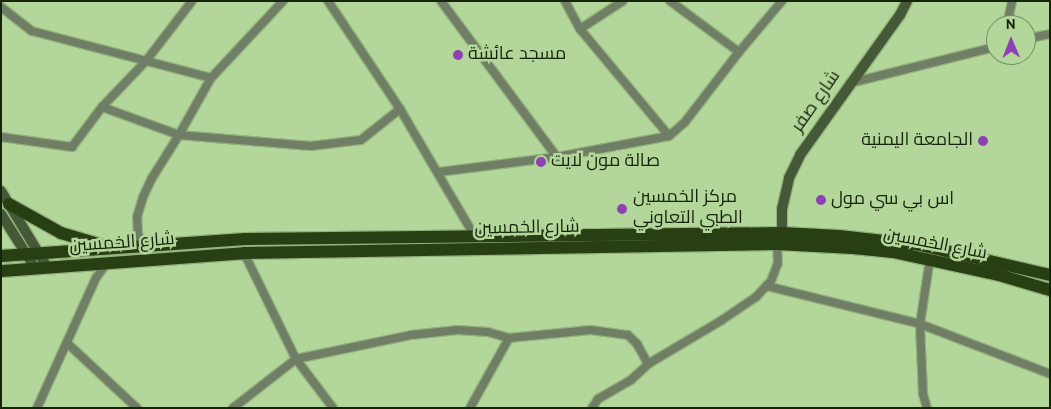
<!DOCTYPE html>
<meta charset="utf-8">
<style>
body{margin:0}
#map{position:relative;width:1051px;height:409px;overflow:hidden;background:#b3d79a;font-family:Overpass,Cairo,sans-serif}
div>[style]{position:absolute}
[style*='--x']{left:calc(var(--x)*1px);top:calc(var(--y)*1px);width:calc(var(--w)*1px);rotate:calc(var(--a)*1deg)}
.roads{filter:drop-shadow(1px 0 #94b37e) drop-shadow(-1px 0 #94b37e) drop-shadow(0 1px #94b37e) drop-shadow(0 -1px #94b37e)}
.street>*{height:8px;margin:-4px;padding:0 4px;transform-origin:4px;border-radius:4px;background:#707e66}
.secondary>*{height:10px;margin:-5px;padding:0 5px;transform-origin:5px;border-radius:5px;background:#465937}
.primary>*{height:12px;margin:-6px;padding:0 6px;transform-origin:6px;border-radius:6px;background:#283f14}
.dots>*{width:14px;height:14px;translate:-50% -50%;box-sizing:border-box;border:2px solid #b3d79a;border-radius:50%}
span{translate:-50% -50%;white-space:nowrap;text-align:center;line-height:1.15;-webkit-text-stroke:5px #b3d79a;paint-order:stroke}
.poi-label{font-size:18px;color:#17240c}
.left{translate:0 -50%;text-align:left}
.right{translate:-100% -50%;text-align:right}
.street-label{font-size:18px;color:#17240c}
.frame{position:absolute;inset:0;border:2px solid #17240c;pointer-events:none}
.north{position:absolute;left:986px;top:15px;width:50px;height:50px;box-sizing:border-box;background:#b3d79a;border:1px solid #758f61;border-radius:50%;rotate:359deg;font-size:14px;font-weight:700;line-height:20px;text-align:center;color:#17240c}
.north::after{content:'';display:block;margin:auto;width:18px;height:22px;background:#8d41b2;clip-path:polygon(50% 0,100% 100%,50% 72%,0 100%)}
</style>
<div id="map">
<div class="roads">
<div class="street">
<i style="--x:328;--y:1;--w:130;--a:56.3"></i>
<i style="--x:400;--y:109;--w:146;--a:59.6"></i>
<i style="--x:441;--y:1;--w:194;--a:53.4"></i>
<i style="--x:565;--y:1;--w:32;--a:62"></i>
<i style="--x:580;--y:29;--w:139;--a:50.2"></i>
<i style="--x:670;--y:1;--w:86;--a:36.5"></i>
<i style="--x:1;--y:7;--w:39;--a:38"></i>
<i style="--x:32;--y:31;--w:185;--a:14.7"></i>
<i style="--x:1007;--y:25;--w:25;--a:-78"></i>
<i style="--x:580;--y:29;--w:51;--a:-33.1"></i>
<i style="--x:1026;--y:39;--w:25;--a:-12"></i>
<i style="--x:850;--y:83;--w:150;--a:-13.9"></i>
<i style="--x:102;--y:107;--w:82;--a:20"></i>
<i style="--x:179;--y:135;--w:132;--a:4.8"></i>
<i style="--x:311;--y:146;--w:50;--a:-6.8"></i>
<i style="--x:361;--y:140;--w:50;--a:-38.5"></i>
<i style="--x:1;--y:137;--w:72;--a:8"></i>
<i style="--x:72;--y:147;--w:50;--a:-53.1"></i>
<i style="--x:102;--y:107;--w:64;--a:-46.3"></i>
<i style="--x:146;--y:61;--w:76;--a:-52.5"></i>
<i style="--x:439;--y:172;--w:119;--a:-7.2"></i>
<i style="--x:557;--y:157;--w:114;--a:-10.6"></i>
<i style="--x:669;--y:136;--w:21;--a:-41"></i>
<i style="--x:685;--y:122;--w:88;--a:-52.4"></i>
<i style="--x:739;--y:52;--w:67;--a:-49.9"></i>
<i style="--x:144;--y:247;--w:14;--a:-115"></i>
<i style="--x:138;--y:234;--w:17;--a:-93"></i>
<i style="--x:137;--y:217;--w:21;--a:-73"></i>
<i style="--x:143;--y:197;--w:21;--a:-65"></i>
<i style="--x:152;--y:178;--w:51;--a:-57.9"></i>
<i style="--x:179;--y:135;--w:65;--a:-60.7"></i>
<i style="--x:211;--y:78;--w:105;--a:-46.9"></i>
<i style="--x:244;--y:253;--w:118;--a:63.9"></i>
<i style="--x:296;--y:359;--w:61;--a:52.9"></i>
<i style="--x:767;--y:286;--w:158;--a:13.9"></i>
<i style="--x:920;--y:324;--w:139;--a:21"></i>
<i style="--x:67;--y:343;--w:96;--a:42.9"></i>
<i style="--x:37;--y:408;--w:143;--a:-65.6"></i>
<i style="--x:96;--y:278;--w:19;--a:-54"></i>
<i style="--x:233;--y:408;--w:80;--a:-37.9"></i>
<i style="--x:296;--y:359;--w:117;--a:-11.8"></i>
<i style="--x:411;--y:335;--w:47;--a:-6.1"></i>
<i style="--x:458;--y:330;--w:30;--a:4"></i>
<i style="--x:488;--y:332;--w:22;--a:16"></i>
<i style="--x:509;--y:338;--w:82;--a:-5.6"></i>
<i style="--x:591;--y:330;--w:37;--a:8"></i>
<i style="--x:628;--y:335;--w:13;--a:45"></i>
<i style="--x:637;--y:344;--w:23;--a:61"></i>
<i style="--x:470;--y:408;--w:80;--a:-60.9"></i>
<i style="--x:592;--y:408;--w:11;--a:-56"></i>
<i style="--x:598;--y:399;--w:38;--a:-30"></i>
<i style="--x:631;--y:380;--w:23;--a:-43"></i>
<i style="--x:648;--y:364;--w:86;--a:-30.7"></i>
<i style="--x:722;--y:320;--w:41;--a:-34.1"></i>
<i style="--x:756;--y:297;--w:22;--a:-47"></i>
<i style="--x:771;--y:281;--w:19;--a:-69"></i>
<i style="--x:778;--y:263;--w:19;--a:-93"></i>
<i style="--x:927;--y:408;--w:15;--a:-106"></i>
<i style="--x:923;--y:394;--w:70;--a:-92.5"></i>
<i style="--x:920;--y:324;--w:66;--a:-81.3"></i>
</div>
<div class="secondary">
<i style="--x:1;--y:191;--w:89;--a:58.8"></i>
<i style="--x:1;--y:214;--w:64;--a:57.8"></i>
<i style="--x:782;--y:233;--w:24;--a:-90"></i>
<i style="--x:782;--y:209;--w:32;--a:-77"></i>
<i style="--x:789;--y:178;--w:25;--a:-64"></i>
<i style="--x:800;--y:155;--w:172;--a:-54.5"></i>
<i style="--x:900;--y:15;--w:16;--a:-63"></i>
</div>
<div class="primary">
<i style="--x:9;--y:204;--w:60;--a:29.1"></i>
<i style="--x:61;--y:233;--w:46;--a:16.5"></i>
<i style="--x:1;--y:256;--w:245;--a:-4"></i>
<i style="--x:245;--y:239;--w:537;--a:-0.64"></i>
<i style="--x:782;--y:233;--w:57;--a:3"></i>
<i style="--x:839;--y:236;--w:81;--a:6.3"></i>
<i style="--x:920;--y:245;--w:133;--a:13"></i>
<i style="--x:1;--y:271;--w:244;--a:-4.2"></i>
<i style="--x:244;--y:253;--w:533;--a:-0.97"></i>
<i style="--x:777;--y:244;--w:76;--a:3"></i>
<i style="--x:853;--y:248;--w:40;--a:5.7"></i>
<i style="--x:893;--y:252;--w:108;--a:12.2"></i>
<i style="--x:999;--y:275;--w:53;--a:16.4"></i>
</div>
</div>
<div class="dots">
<i style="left:458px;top:55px;background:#8d41b2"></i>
<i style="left:983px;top:141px;background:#8d41b2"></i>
<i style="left:541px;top:162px;background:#8d41b2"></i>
<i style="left:821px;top:200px;background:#8d41b2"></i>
<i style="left:622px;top:209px;background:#8d41b2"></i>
</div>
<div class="poi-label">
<span class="left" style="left:468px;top:55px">مسجد عائشة</span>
<span class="right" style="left:973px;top:141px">الجامعة اليمنية</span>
<span class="left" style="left:551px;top:162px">صالة مون لايت</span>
<span class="left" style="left:633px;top:209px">مركز الخمسين<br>الطبي التعاوني</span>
<span class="left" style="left:831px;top:200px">اس بي سي مول</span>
</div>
<div class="street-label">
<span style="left:817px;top:102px;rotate:-55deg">شارع صفر</span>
<span style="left:527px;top:229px;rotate:-1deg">شارع الخمسين</span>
<span style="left:122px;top:244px;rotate:-4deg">شارع الخمسين</span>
<span style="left:935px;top:245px;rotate:11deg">شارع الخمسين</span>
</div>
<div class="frame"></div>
<div class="north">N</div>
</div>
